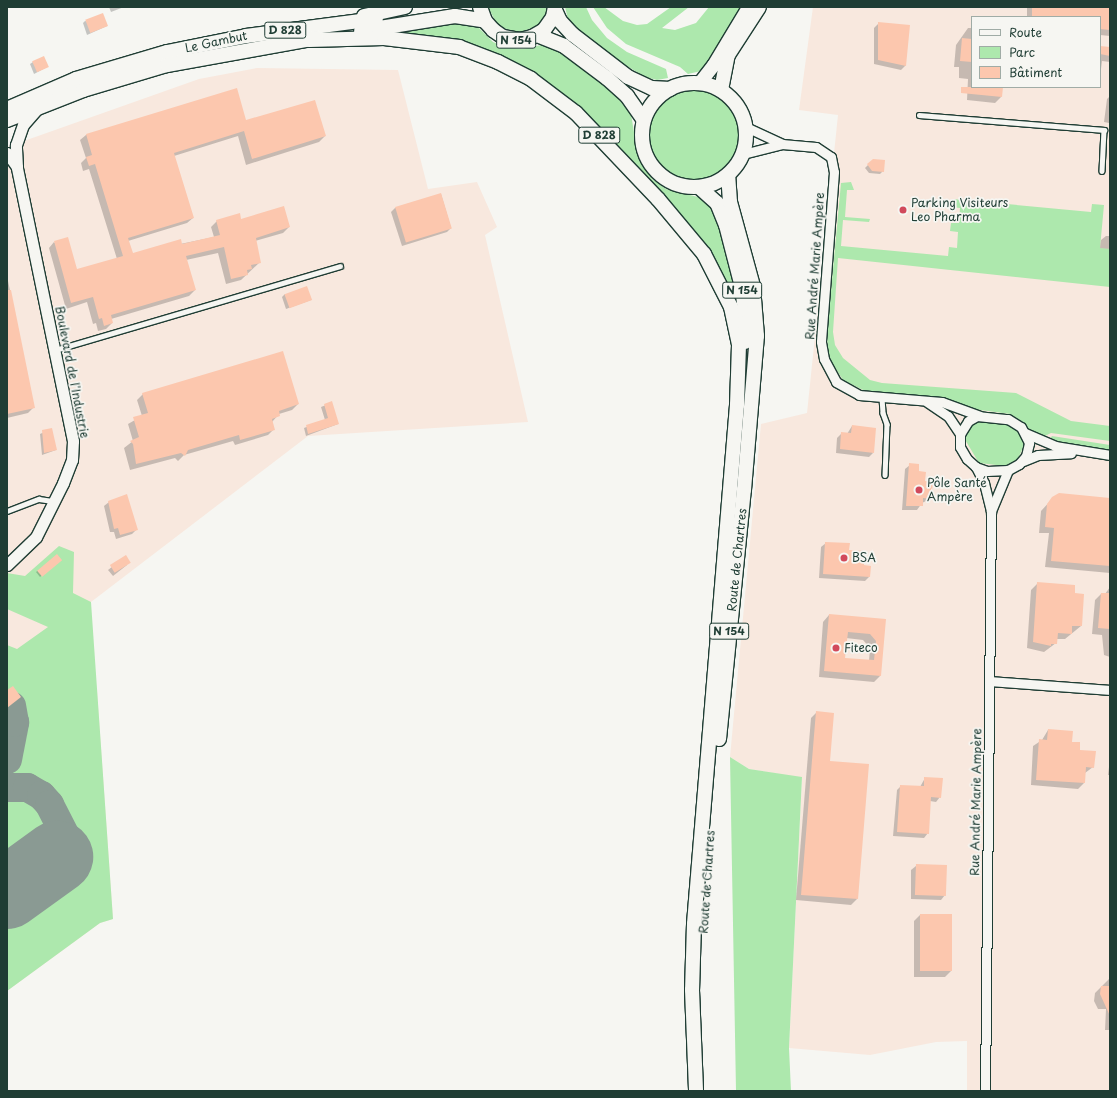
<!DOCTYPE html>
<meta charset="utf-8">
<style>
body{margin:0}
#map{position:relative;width:1117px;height:1098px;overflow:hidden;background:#f6f6f2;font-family:"Playpen Sans",sans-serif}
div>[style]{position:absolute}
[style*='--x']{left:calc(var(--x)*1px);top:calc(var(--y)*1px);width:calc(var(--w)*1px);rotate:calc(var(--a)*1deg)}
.built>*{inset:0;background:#f8e8de}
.green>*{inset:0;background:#ade8ad}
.round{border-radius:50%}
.shadow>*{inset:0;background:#0003}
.taxiway>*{height:29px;margin:-14.5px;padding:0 14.5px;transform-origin:14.5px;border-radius:14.5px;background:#8a9a93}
.runway>*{height:72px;margin:-36px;padding:0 36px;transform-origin:36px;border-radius:36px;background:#8a9a93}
.building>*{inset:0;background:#fcc7ae;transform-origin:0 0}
.roads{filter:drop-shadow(1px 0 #1f3d34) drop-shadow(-1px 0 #1f3d34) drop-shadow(0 1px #1f3d34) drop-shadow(0 -1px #1f3d34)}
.service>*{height:4.5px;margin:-2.25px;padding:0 2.25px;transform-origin:2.25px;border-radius:2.25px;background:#f6f6f2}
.minor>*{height:9px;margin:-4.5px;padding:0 4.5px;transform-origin:4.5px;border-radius:4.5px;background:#f6f6f2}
.tertiary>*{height:11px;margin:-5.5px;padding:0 5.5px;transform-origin:5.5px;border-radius:5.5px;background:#f6f6f2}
.secondary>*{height:13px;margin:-6.5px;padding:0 6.5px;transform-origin:6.5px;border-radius:6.5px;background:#f6f6f2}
.primary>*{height:14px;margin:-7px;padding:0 7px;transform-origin:7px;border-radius:7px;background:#f6f6f2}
.primary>.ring{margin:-7px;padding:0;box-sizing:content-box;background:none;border:14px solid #f6f6f2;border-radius:50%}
.dots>*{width:11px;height:11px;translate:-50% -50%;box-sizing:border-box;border:2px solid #f6f6f2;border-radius:50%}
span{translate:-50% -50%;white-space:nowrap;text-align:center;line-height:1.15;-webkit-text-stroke:3.5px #f6f6f2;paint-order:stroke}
.shield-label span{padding:1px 3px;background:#f6f6f2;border:1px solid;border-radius:3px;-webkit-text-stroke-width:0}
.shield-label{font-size:11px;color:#1f3d34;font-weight:700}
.street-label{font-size:12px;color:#1f3d34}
.poi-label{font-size:12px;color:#1f3d34}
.left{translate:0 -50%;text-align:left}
.frame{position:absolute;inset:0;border:8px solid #1f3d34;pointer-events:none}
.legend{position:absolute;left:971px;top:16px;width:130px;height:72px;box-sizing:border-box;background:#f6f6f2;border:1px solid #a0aca6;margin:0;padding:5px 7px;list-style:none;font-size:12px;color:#1f3d34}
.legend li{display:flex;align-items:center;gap:8px;height:20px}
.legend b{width:20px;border:1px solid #a0aca6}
</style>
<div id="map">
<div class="built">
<i style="clip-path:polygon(evenodd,813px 7px,1110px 7px,1110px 1091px,967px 1091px,967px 1041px,936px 1042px,870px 1055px,789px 1048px,802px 778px,749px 769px,730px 757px,761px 424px,807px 413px,838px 115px,799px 110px,813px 7px,972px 17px,1100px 17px,1100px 87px,972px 87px,972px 17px)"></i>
<i style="clip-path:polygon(257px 68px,398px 70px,428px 189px,477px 182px,497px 227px,485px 235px,528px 422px,308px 436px,91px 602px,49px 627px,97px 691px,113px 919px,100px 923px,7px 991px,7px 147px,199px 79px)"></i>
</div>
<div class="green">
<i style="clip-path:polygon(488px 7px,548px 7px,544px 18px,537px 26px,518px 33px,498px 26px)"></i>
<i style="clip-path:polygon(565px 7px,586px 7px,592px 20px,607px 38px,627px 52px,666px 69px,668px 78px,657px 80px,645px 77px,617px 60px,574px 26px,568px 19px)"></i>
<i style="clip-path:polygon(593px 7px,604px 7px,623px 21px,637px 25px,647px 24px,671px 7px,689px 7px,662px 28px,675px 30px,696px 23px,709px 7px,742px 7px,701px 71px,688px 74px,680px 67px,626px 44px,607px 28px)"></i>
<i style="clip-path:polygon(456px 20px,476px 25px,493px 42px,505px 47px,522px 49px,541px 45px,554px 48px,613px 92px,631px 114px,638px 156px,652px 179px,666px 189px,702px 198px,715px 207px,741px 311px,726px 285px,573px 103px,535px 75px,443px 39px,401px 33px,398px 30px)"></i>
<i class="round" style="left:648px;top:89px;width:92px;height:92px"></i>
<i style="clip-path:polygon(851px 182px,854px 190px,847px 190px,845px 217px,870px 219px,869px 222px,843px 220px,841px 246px,948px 256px,949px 247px,957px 248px,958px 232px,950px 231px,951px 223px,959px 223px,960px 208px,952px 207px,953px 199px,1091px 212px,1092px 204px,1104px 205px,1100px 248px,1110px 249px,1110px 287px,838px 258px,833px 332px,835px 345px,843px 358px,870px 380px,882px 383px,1016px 393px,1071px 421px,1110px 426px,1110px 441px,1051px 433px,1043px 437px,1033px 433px,1023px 422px,1010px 414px,973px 409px,942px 398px,867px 392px,843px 380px,828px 357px,827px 334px,841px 183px)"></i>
<i style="clip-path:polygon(978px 421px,1009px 424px,1019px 430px,1024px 445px,1018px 459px,1005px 466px,979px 463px,964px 438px,969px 428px)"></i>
<i style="clip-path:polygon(1052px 436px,1110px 445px,1110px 450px,1078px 447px,1049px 440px)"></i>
<i style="clip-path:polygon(59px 546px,74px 552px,73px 593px,91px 602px,113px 919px,100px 923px,7px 991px,7px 645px,17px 649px,48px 627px,7px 609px,7px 573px,25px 576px)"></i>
<i style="clip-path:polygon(730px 757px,749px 769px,802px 777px,789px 1048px,791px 1091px,736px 1091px)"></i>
</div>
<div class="shadow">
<i style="clip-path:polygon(109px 7px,124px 7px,111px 12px)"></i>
<i style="clip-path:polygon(1027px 7px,1110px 7px,1110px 36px,1100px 35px,1100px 17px,1027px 17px)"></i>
<i style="clip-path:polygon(85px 21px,107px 26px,87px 35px,83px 23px)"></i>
<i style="clip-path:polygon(879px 23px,906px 65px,901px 70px,874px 64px,874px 28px)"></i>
<i style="clip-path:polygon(968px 28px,972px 28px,972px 87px,1002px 87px,1001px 97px,995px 103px,967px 100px,968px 79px,959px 78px,959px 67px,954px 67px,956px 45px)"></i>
<i style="clip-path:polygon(1100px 47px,1110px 48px,1110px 62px,1102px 61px,1100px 77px)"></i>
<i style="clip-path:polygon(33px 62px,47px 67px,34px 74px,30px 64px)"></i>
<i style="clip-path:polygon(1110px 96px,1110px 130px,1109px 123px,1104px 122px,1107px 99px)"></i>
<i style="clip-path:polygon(246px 121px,325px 136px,319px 142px,246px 165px,238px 136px,174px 156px,193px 218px,187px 223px,128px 241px,132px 254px,214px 237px,211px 227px,217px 221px,240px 220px,289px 227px,283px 233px,255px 241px,260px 262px,241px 280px,226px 284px,218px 253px,186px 260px,195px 290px,189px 296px,111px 319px,112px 323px,106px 329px,98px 331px,96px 323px,93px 324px,87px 302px,66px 309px,49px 248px,54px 242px,77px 271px,117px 259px,89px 169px,83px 171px,81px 163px,86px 158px,80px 140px,86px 135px)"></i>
<i style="clip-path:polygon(873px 160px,883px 171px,880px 174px,869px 173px,865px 168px)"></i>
<i style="clip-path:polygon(441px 194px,451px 228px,447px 232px,402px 246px,391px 212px,395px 208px)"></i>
<i style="clip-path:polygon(1110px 230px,1110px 249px,1100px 248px,1101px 240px,1106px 236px,1109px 236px)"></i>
<i style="clip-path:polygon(7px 276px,34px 407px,28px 413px,7px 418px)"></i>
<i style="clip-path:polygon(285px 294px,311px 300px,286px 309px,282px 297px)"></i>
<i style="clip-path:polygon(143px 394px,298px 404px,292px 410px,279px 414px,272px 422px,274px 429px,268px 435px,235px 445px,233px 441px,184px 455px,178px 461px,175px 458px,130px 470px,124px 448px,133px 441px,128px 424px,142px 416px,137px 400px)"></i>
<i style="clip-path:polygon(331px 403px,338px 424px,306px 436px,304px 428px,325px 420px,321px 407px)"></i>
<i style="clip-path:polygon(852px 426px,873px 453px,869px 457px,836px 453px,837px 438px,841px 434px,847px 434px)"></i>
<i style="clip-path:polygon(51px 429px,56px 450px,42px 455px,40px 434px)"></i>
<i style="clip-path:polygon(910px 465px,924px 482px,930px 499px,922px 503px,917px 510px,902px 510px,905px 469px)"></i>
<i style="clip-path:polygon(1053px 498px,1110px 499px,1110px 573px,1045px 567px,1049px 533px,1039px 533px,1041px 511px)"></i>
<i style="clip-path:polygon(109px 502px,137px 529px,132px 534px,116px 539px,114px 532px,110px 532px,104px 506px)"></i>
<i style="clip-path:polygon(826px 543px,863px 566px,870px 567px,869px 577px,865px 581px,819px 578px,821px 547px)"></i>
<i style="clip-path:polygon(57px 556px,60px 560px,40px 577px,36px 572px)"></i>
<i style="clip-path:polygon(126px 556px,127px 565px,113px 576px,108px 570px)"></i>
<i style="clip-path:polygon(1038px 583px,1074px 594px,1081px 626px,1065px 639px,1057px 639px,1056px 643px,1044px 652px,1027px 648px,1031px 590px)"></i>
<i style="clip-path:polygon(1110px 587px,1110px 657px,1104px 655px,1102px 635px,1092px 634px,1095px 600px,1101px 594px,1105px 594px)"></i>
<i style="clip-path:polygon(evenodd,829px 615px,885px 620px,880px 676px,874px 682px,819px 677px,823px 622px,829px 615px,846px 638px,863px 640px,870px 648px,869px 661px,844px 659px,846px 638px)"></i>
<i style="clip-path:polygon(817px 712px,857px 899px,851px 905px,796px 900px,811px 718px)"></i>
<i style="clip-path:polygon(1048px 730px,1071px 743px,1093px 767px,1085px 773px,1084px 783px,1078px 789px,1031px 785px,1033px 746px,1042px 740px)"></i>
<i style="clip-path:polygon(1110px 759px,1110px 775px,1108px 775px)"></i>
<i style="clip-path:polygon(925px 778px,940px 797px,936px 802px,930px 801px,928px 833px,924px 838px,893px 836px,897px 790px,901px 786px,920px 787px)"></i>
<i style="clip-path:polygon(916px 866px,945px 895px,941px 900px,911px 899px,911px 870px)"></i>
<i style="clip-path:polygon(920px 915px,951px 971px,945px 977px,914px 977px,914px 921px)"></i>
<i style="clip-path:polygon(1110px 959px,1110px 1030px,1105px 1030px,1106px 1009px,1098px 1009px,1094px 1001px,1095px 993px,1109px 979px)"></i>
</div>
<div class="taxiway">
<i style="--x:7;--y:759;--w:38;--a:-79"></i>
<i style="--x:14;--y:722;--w:17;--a:-100"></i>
<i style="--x:7;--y:787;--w:20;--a:0"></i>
<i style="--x:27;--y:787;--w:16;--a:30"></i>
<i style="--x:41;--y:795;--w:12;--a:48"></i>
<i style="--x:49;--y:804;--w:38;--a:63"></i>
<i style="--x:66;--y:838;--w:10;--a:96"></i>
<i style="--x:65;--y:848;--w:12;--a:132"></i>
</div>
<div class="runway">
<i style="--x:7;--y:893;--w:62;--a:-35.8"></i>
</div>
<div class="building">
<i style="clip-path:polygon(1032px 7px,1110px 7px,1110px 30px,1100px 29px,1100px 17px,1032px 17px)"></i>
<i style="left:103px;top:13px;width:14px;height:19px;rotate:69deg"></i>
<i style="clip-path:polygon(878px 22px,910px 25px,906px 66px,878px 60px)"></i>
<i style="clip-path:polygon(962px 38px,972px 39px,972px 62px,960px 61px)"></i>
<i style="clip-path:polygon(1100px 46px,1110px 47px,1110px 56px,1100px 54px)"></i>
<i style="left:44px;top:56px;width:12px;height:13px;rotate:66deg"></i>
<i style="clip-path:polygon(961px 87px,1003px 87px,1002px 97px,961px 93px)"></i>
<i style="clip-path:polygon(237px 88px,246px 120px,315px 100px,326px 136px,252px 159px,244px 131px,174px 153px,194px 218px,128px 238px,133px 253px,181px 239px,182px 244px,220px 235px,216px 220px,240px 213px,241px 219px,284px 206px,290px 227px,256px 238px,261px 263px,251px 265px,252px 269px,247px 270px,248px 275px,231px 279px,224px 247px,186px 256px,196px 290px,111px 315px,113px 323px,104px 326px,102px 318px,99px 319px,93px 297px,71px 303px,54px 241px,68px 237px,77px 269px,123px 256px,95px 164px,89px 166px,86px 157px,92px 155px,86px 134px)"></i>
<i style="clip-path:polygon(873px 159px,885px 160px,884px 172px,872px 171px,867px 164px)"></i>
<i style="left:441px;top:193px;width:37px;height:48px;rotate:73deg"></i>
<i style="left:307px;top:286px;width:15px;height:24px;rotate:70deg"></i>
<i style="clip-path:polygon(7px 290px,11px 290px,35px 408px,7px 414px)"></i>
<i style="clip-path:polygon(283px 351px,299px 404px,279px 411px,280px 416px,272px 419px,275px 430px,240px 440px,239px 435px,188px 450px,185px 456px,181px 453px,136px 464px,133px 444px,130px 441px,139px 437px,133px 417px,148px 413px,142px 393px)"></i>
<i style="clip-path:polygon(332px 401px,339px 424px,308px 434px,306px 425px,328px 418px,324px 404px)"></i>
<i style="clip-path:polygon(852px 425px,876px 428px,874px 453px,840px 449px,841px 432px,851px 433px)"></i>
<i style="clip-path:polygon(52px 428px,57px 450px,44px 453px,42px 430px)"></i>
<i style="clip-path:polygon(909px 463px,919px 464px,919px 471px,926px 472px,925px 481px,933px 482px,931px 499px,923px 498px,923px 506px,906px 506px)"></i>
<i style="clip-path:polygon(1059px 493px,1110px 498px,1110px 566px,1051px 561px,1054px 528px,1045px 527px,1047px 504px,1052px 497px)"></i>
<i style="clip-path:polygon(127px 494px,138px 530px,120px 535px,118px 528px,114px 529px,108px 501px)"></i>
<i style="clip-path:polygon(825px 542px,850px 543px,849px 550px,865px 551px,864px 565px,871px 566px,870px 577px,823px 574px)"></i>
<i style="left:57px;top:554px;width:8px;height:26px;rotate:50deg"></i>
<i style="left:126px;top:555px;width:9px;height:19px;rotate:58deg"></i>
<i style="clip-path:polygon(1037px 582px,1075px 585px,1075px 593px,1084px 594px,1082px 626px,1072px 626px,1072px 634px,1058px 633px,1057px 644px,1051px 644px,1051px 646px,1033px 642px)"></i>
<i style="clip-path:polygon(1101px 593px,1110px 593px,1110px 629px,1098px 628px)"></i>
<i style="clip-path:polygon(evenodd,829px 614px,886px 619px,881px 676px,824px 671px,829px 614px,848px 632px,870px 634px,876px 641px,874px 660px,845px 658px,848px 632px)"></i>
<i style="clip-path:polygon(13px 686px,21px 697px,7px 708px,7px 690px)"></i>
<i style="clip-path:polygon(816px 711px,834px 713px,830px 761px,869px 764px,858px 899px,801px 895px)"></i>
<i style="clip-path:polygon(1048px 729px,1073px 731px,1072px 742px,1080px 742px,1080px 750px,1096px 751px,1094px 768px,1086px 767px,1085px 783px,1036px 780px,1039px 739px,1047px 740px)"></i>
<i style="clip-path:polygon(924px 777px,943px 778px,941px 798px,931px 797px,929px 834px,897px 832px,900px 785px,924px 786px)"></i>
<i style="left:916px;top:864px;width:31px;height:31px;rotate:2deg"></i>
<i style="left:920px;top:914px;width:32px;height:57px"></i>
<i style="clip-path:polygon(1101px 986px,1110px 986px,1110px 1016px,1100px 994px)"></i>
</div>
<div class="roads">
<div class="service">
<i style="--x:919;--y:115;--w:186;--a:4.6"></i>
<i style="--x:1104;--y:130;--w:41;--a:92.8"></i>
<i style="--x:55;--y:350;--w:297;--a:-16.4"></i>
<i style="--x:882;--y:398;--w:15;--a:86"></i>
<i style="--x:883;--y:413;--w:12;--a:70"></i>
<i style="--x:887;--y:424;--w:51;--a:92.2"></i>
<i style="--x:7;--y:511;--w:34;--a:-21"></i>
<i style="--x:39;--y:499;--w:15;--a:8"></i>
</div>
<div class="minor">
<i style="--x:746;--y:127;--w:40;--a:25"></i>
<i style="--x:743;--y:154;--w:40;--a:-14.4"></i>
<i style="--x:782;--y:144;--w:34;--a:5"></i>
<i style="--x:816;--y:147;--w:18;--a:34"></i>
<i style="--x:831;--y:157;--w:15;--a:79"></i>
<i style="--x:834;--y:172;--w:170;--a:94.4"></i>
<i style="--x:821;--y:342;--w:17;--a:80"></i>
<i style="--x:824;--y:359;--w:26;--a:62"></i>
<i style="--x:836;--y:382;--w:26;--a:29"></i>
<i style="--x:859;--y:395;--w:83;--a:4.8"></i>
<i style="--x:942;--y:402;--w:40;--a:20.2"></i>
<i style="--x:927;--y:402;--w:25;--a:34"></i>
<i style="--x:948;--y:416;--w:22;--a:56"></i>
<i style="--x:977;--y:416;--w:31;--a:6"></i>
<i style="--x:1008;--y:419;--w:15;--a:32"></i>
<i style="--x:1021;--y:427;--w:18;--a:63"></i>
<i style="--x:1029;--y:443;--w:13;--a:103"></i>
<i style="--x:1026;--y:456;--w:11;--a:131"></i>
<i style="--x:1019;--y:464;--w:13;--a:151"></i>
<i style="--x:1008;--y:470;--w:21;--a:177"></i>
<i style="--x:987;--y:471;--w:12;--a:-160"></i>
<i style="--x:976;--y:467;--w:12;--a:-138"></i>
<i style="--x:967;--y:459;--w:14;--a:-120"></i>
<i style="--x:960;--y:447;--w:13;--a:-90"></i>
<i style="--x:960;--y:434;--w:15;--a:-58"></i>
<i style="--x:968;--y:421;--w:10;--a:-29"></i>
<i style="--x:1025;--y:433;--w:33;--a:23"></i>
<i style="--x:1055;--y:446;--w:56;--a:9.3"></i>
<i style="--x:1023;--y:461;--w:16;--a:-22"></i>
<i style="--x:1038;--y:455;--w:33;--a:-3"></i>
<i style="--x:976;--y:467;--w:18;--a:63"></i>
<i style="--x:984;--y:483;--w:30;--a:76"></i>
<i style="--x:991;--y:512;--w:579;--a:90.59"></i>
<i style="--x:991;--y:511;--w:44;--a:-67.5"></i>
<i style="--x:990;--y:681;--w:120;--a:4.3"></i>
</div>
<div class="tertiary">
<i style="--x:7;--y:153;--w:17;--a:54"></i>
<i style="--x:7;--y:565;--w:40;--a:-44"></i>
<i style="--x:36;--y:537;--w:60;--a:-63.4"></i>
<i style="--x:63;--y:483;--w:25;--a:-69"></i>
<i style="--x:72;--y:460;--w:19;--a:-87"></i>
<i style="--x:73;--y:441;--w:280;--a:-101.6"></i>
<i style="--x:17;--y:167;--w:22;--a:-93"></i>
<i style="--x:16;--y:145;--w:21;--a:-71"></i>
<i style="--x:23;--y:125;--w:23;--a:-49"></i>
</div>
<div class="secondary">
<i style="--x:699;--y:83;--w:23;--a:-52"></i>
<i style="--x:713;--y:65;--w:68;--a:-58.9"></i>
</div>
<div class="primary">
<i style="--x:480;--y:7;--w:15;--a:70"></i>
<i style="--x:485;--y:21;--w:12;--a:48"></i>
<i style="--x:493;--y:30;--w:12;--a:35"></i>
<i style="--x:503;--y:37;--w:17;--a:10"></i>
<i style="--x:520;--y:40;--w:12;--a:-14"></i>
<i style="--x:532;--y:37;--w:14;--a:-30"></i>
<i style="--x:544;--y:30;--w:16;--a:-55"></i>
<i style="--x:553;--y:17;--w:10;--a:-79"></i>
<i style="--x:555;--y:10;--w:12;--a:66"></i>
<i style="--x:560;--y:21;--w:18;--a:47"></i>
<i style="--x:572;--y:34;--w:71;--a:37.5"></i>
<i style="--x:628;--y:77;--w:26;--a:25"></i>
<i style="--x:652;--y:88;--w:18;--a:3"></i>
<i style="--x:364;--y:16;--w:42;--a:-12.4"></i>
<i style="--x:361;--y:31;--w:95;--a:-9.1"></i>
<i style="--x:455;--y:16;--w:30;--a:9"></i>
<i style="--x:537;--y:35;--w:29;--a:22"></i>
<i style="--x:564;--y:46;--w:54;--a:36.7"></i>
<i style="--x:607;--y:78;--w:27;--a:42"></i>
<i style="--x:627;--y:96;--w:29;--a:55"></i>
<i style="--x:309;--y:40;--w:75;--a:-1.5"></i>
<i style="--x:384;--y:38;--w:76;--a:6.8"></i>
<i style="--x:459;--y:47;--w:42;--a:21"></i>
<i style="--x:498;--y:62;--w:37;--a:27"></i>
<i style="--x:531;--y:79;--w:56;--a:37.1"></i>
<i style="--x:576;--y:113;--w:119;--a:46.4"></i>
<i style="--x:658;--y:199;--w:72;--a:50.1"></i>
<i style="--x:704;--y:254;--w:59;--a:63"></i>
<i style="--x:731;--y:307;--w:39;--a:78"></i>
<i style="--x:739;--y:345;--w:60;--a:91.9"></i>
<i style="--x:737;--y:405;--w:521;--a:94.74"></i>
<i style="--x:694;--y:924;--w:66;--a:91.7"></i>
<i style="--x:692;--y:990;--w:101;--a:87.7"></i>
<i class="ring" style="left:642px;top:83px;width:90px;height:90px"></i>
<i style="--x:721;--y:90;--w:36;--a:-79"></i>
<i style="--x:728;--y:55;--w:57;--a:-57.1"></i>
<i style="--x:7;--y:109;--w:75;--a:-23.5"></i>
<i style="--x:76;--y:79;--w:95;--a:-16.5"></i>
<i style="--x:167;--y:52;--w:81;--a:-11.4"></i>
<i style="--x:246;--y:36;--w:131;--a:-7.5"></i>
<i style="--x:7;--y:120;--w:82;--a:-21.5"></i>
<i style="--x:83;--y:90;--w:88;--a:-16.6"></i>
<i style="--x:167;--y:65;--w:152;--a:-10.2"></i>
<i style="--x:699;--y:187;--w:24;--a:42"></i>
<i style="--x:717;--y:203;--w:24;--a:68"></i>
<i style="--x:726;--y:225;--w:64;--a:75.5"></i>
<i style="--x:742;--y:287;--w:35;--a:83"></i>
<i style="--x:746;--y:322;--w:20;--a:93"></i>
<i style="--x:719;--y:739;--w:250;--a:-84.3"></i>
<i style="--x:744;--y:490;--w:155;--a:-85.2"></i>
<i style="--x:757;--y:336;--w:50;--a:-94.6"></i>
<i style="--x:753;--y:286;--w:87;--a:-105.3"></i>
<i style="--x:730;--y:202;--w:27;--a:-94"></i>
</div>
</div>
<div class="dots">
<i style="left:903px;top:210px;background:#d1495b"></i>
<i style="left:919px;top:490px;background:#d1495b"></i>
<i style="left:844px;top:558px;background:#d1495b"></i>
<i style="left:836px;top:648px;background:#d1495b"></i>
</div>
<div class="shield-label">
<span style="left:285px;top:30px">D 828</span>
<span style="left:516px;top:40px">N 154</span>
<span style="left:599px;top:135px">D 828</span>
<span style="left:742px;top:290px">N 154</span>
<span style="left:729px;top:631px">N 154</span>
</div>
<div class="street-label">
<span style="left:216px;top:42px;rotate:-12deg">Le Gambut</span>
<span style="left:815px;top:266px;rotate:-86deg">Rue André Marie Ampère</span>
<span style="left:72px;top:372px;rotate:79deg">Boulevard de l'Industrie</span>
<span style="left:737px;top:560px;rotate:-84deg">Route de Chartres</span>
<span style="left:976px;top:802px;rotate:-89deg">Rue André Marie Ampère</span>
<span style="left:707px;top:882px;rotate:-86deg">Route de Chartres</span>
</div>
<div class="poi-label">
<span class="left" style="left:911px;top:210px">Parking Visiteurs<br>Leo Pharma</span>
<span class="left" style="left:927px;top:490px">Pôle Santé<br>Ampère</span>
<span class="left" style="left:852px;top:558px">BSA</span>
<span class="left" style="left:844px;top:648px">Fiteco</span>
</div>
<div class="frame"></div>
<ul class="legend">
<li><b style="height:5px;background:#f6f6f2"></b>Route</li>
<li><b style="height:11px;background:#ade8ad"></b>Parc</li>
<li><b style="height:11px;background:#fcc7ae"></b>Bâtiment</li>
</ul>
</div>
